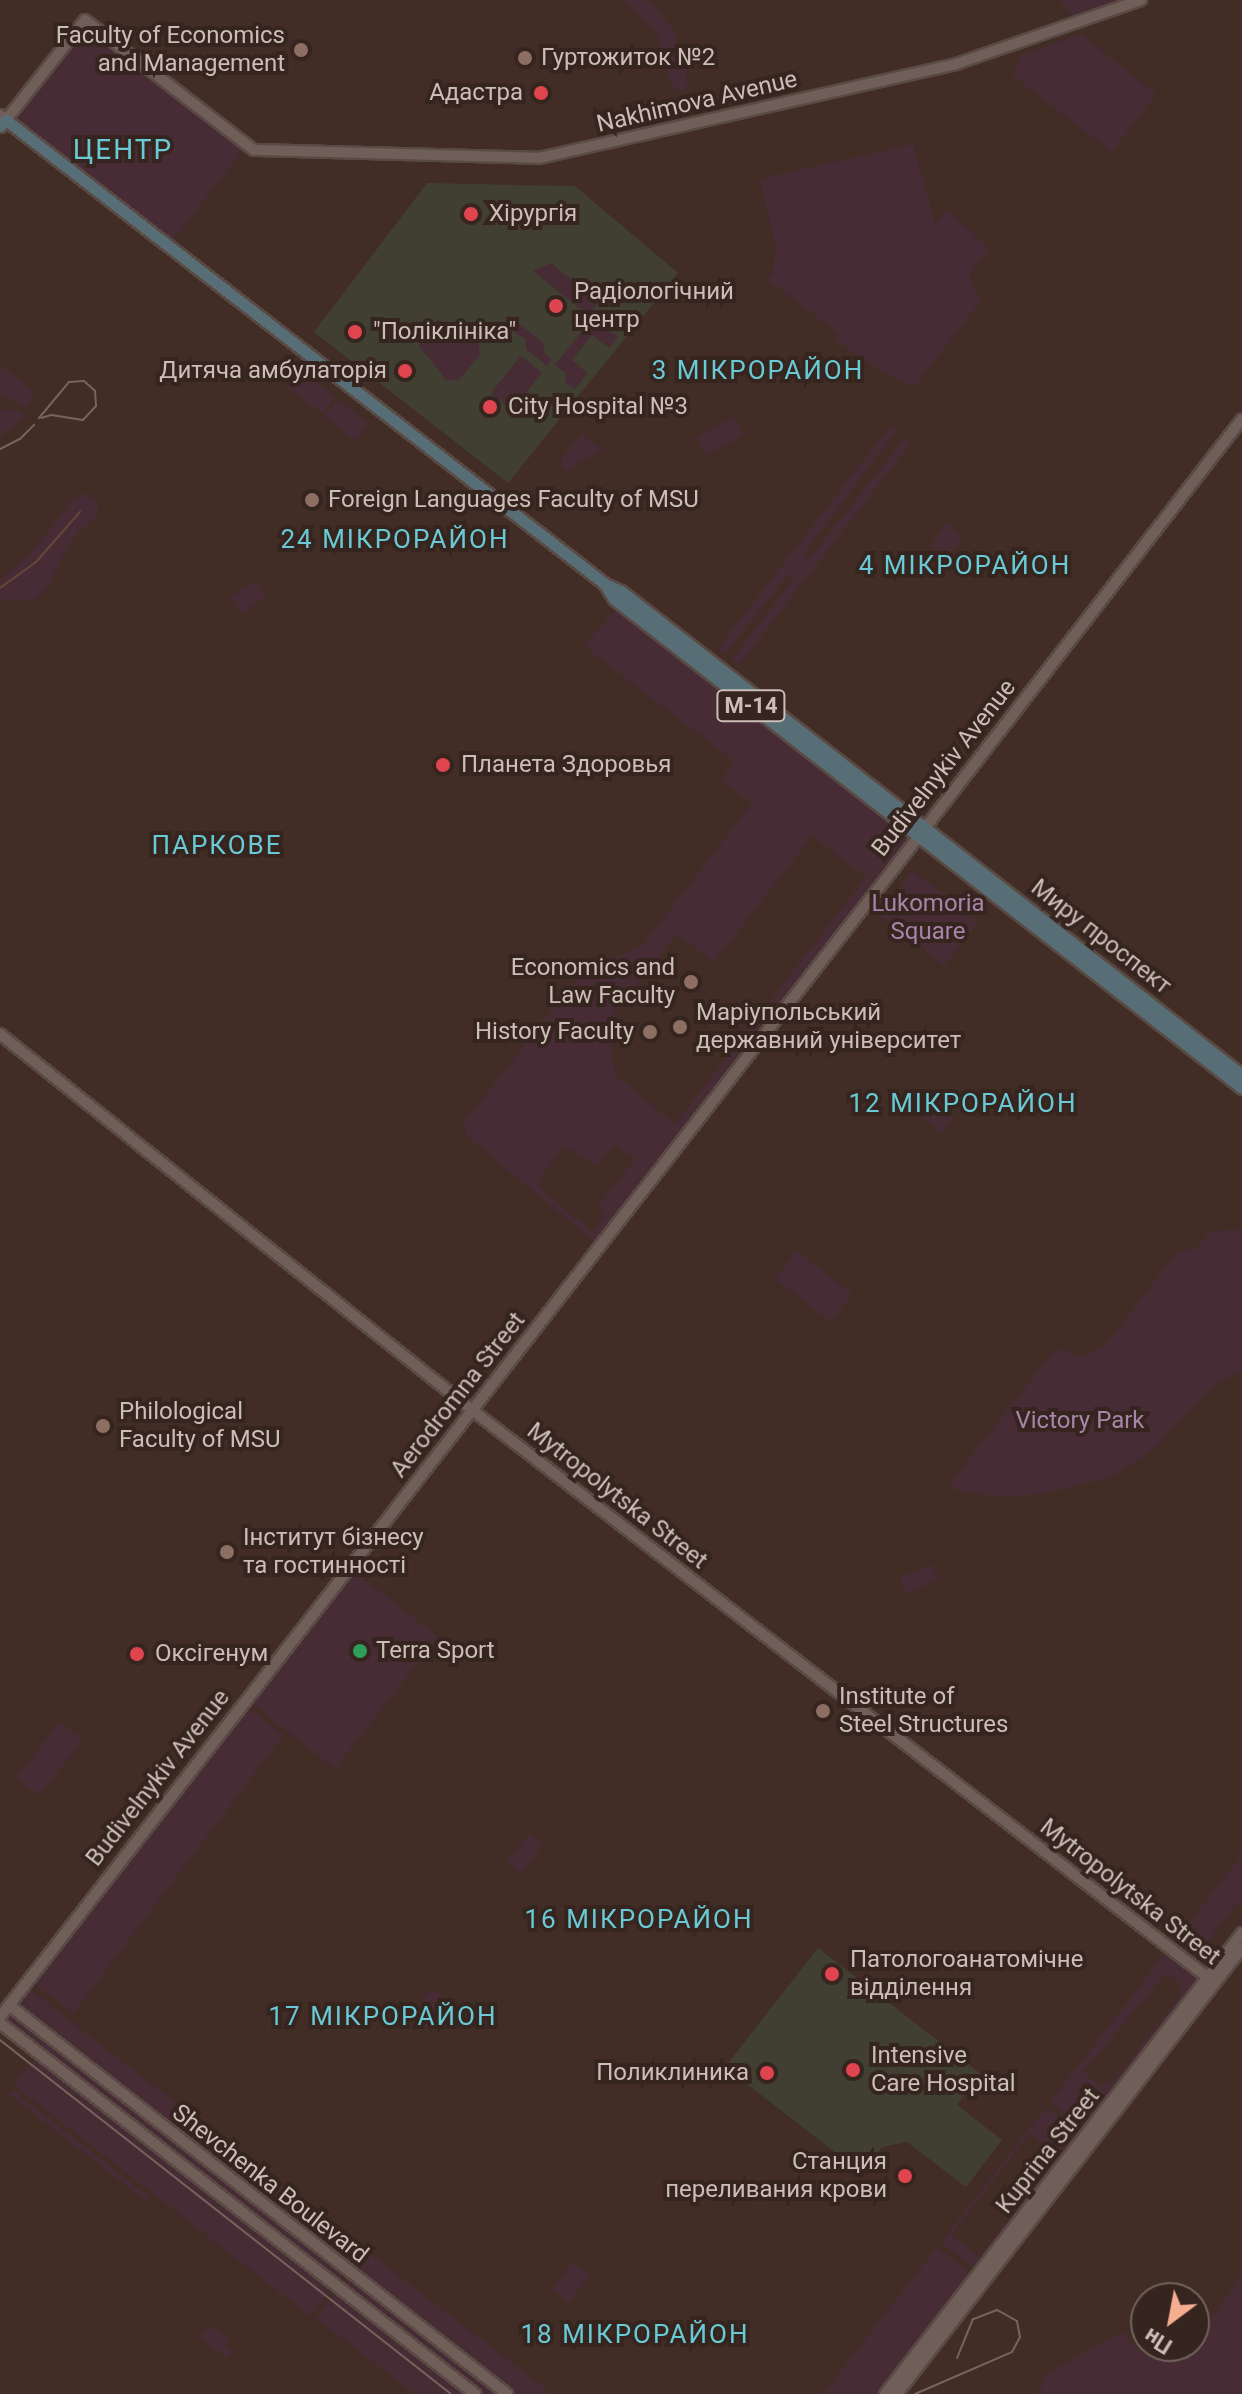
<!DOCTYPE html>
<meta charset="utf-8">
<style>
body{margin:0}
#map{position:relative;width:1242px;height:2394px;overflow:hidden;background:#412d26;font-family:Roboto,sans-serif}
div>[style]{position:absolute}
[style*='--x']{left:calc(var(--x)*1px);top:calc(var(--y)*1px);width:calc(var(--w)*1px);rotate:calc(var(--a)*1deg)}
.medical>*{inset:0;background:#413e32}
.green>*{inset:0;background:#472c35;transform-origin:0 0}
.stream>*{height:2px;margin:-1px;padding:0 1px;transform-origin:1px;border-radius:1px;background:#67463a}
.roads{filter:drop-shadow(2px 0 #5a4a44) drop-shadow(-2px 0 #5a4a44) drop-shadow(0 2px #5a4a44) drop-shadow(0 -2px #5a4a44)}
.major>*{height:10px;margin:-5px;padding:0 5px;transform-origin:5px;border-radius:5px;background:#705f59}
.highway>*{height:11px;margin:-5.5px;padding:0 5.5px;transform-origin:5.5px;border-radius:5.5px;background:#586e76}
.tram>*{height:2px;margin:-1px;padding:0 1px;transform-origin:1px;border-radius:1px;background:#77645d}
.dots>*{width:22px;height:22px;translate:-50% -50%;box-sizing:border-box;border:4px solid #36251f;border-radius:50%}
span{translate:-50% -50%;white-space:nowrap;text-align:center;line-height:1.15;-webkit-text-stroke:8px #36251f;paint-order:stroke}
.shield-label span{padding:2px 6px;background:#36251f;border:2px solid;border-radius:6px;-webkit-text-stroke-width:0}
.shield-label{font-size:22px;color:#cbbdb7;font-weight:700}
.poi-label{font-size:24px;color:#cbbdb7}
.right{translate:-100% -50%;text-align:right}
.left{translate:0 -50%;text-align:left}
.street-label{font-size:24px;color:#cbbdb7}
.park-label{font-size:24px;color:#a785aa}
.neighbourhood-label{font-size:26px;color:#69c9d4;letter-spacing:2px}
.quarter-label{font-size:28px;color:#69c9d4;letter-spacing:2px}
.north{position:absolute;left:1130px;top:2282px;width:80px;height:80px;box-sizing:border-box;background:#36251f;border:2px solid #72625c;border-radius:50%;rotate:212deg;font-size:22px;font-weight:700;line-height:32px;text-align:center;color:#cbbdb7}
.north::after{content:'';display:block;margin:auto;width:28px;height:36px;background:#f6ae91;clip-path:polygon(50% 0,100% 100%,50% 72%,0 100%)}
</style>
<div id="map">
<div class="medical">
<i style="clip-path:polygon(427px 183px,575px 186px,678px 273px,508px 483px,314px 332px)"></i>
<i style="clip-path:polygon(818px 1948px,981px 2074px,957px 2105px,1002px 2140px,966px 2187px,907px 2142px,882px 2147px,862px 2173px,725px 2067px)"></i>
</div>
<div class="green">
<i style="clip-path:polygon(623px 0,647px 0,674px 29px,688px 82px,684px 91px,672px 88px,659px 37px)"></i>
<i style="clip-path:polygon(1059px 0,1132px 0,1076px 19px)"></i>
<i style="clip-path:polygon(86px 26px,244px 149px,172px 241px,21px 124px,22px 109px)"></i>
<i style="clip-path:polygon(1081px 34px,1156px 94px,1112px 152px,1012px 75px,1021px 55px)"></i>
<i style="clip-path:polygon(913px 144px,935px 223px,947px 209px,989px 249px,969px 275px,980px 302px,914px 387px,882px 372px,836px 340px,838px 333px,767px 279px,773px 272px,776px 249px,760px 179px)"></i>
<i style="clip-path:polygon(551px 263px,599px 302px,588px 315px,533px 271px)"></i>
<i style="clip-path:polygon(509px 315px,544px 344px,544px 353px,552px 359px,547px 366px,526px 349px,526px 340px,507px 326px)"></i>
<i style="clip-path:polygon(593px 318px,618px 337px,609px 348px,592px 335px,572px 360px,587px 373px,575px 389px,565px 382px,566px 373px,555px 365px)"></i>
<i style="clip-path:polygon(438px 319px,455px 331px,461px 326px,478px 339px,480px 355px,459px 380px,446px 380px,419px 346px)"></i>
<i style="left:521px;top:356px;width:27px;height:48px;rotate:39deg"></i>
<i style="clip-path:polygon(0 364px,32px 391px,34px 395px,25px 407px,0 393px)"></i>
<i style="left:299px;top:370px;width:45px;height:21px;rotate:37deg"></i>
<i style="left:338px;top:400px;width:39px;height:21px;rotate:38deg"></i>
<i style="clip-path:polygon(5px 409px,20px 412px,24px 418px,0 437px,0 411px)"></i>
<i style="left:734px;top:417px;width:21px;height:42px;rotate:62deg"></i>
<i style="clip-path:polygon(890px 426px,896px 431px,803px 555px,809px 559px,905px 438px,911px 443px,739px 665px,732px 659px,793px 580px,787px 576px,725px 654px,718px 648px)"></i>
<i style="clip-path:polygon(582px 434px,602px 451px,564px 471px,561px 458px)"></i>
<i style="clip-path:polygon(83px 493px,98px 501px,97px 517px,79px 532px,66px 549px,47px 588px,34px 600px,0 600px,0 581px,38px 545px,71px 501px)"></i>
<i style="left:947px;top:523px;width:21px;height:28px;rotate:37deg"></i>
<i style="left:256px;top:580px;width:20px;height:31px;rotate:57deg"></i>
<i style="clip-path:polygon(evenodd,618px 607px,915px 837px,597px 1244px,467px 1136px,463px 1124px,593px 958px,620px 956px,641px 947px,752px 804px,721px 779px,734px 761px,584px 646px,618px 607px,812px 836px,866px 877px,675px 1124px,615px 1075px,608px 1021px,677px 933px,714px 962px,812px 836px,618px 607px,615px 1144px,635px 1159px,598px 1206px,605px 1216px,592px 1232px,536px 1184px,564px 1146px,598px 1166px,615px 1144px)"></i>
<i style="left:913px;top:871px;width:83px;height:55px;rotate:38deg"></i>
<i style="left:930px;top:1095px;width:33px;height:21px;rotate:41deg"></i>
<i style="clip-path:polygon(1242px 1230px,1242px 1371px,1211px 1387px,1154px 1449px,1111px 1477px,1043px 1494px,996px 1497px,953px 1489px,951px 1482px,1054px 1351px,1061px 1349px,1081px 1357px,1105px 1346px,1178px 1251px,1197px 1248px,1210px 1231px)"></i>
<i style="left:797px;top:1251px;width:70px;height:35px;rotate:38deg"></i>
<i style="left:931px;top:1564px;width:17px;height:34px;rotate:66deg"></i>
<i style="left:352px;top:1570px;width:109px;height:167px;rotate:38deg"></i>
<i style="left:245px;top:1706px;width:48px;height:349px;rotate:37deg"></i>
<i style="left:60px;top:1722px;width:29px;height:71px;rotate:38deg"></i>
<i style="left:529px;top:1834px;width:18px;height:36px;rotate:38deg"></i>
<i style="clip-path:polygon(1242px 1855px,1242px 1907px,1237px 1903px,1194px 1959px,1208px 1970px,1242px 1928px,1206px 1973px,1171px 1946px)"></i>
<i style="clip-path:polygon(evenodd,1167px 1951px,1203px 1978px,1085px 2129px,1050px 2102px,1167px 1951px,1166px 1973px,1182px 1985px,1178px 1990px,1182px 1993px,1112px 2083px,1108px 2080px,1102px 2087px,1083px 2072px,1166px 1973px)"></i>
<i style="left:27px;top:1987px;width:425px;height:23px;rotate:38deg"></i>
<i style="left:432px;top:1988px;width:20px;height:34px;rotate:37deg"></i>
<i style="left:10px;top:2009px;width:425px;height:15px;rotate:38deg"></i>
<i style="left:37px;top:2056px;width:375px;height:37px;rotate:38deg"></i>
<i style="left:13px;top:2090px;width:172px;height:6px;rotate:38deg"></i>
<i style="clip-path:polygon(evenodd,1046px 2108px,1081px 2135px,977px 2270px,941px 2242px,1046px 2108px,1030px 2133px,1058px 2155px,979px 2257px,951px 2235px,1030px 2133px)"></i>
<i style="clip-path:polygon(937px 2247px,973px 2275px,880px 2394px,823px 2394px)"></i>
<i style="clip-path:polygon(367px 2251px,552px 2394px,511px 2394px,353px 2270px)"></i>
<i style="left:572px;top:2263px;width:21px;height:33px;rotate:37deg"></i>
<i style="clip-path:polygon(349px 2274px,502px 2394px,479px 2394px,340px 2286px)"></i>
<i style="clip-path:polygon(1240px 2278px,1242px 2394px,1038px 2394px,1049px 2372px,1123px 2332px,1131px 2344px,1148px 2355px,1165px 2346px,1194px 2346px,1194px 2330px,1210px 2321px)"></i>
<i style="clip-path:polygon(337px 2290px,470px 2394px,414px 2394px,316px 2318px)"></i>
<i style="clip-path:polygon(210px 2325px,229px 2340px,225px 2346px,232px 2351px,227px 2358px,200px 2338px)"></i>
</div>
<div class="stream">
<i style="--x:0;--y:588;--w:44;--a:-35.8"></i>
<i style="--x:36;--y:562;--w:67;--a:-48.7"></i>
</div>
<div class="roads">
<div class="major">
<i style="--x:0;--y:115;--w:8;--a:40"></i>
<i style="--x:6;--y:120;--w:127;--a:-51.7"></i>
<i style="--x:85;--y:20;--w:213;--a:37.6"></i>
<i style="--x:254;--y:150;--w:285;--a:1.6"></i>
<i style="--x:539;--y:158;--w:427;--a:-12.7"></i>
<i style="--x:956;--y:64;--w:196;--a:-19.1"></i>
<i style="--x:925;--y:828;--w:517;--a:-52.22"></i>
<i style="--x:0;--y:1034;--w:603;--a:38.54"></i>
<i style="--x:472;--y:1410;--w:938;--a:37.64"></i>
<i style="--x:9;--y:2005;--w:632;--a:37.99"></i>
<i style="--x:0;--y:2017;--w:1496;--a:-52.11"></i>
<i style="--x:0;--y:2023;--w:603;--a:37.99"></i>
<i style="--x:885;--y:2394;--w:583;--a:-52.25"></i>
<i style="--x:897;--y:2394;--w:564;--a:-52.28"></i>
</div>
<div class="highway">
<i style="--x:0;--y:126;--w:8;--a:-45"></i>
<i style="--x:6;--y:120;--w:758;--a:37.76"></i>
<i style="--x:605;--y:584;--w:17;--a:24"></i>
<i style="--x:621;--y:591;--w:787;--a:37.93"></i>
<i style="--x:606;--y:586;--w:15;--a:58"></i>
<i style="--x:614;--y:599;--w:796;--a:37.91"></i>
</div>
</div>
<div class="tram">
<i style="--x:39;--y:418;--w:47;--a:-50.2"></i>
<i style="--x:69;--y:382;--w:15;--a:-4"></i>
<i style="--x:84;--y:381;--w:15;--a:42"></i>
<i style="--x:95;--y:391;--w:15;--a:86"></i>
<i style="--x:96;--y:406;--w:19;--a:133"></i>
<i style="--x:83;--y:420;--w:32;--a:-171"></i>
<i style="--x:51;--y:415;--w:10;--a:163"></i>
<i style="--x:0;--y:449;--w:22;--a:-27"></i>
<i style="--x:20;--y:439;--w:20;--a:-45"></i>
<i style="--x:0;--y:2040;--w:573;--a:38.13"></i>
<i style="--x:915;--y:2394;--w:106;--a:-23.4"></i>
<i style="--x:1012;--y:2352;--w:17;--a:-62"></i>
<i style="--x:1020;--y:2337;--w:16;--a:-101"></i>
<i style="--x:1017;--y:2321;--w:23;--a:-151"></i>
<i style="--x:997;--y:2310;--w:26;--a:159"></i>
<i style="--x:973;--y:2319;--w:42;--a:112.3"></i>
</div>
<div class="dots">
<i style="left:301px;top:50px;background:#8d6e63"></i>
<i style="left:525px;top:58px;background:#8d6e63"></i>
<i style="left:541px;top:93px;background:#e0444e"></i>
<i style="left:471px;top:214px;background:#e0444e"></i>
<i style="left:556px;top:306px;background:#e0444e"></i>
<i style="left:355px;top:332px;background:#e0444e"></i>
<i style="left:405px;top:371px;background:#e0444e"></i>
<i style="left:490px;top:407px;background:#e0444e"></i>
<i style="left:312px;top:500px;background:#8d6e63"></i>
<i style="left:443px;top:765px;background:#e0444e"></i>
<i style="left:691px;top:982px;background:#8d6e63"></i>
<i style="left:680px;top:1027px;background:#8d6e63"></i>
<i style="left:650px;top:1032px;background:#8d6e63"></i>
<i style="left:103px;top:1426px;background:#8d6e63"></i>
<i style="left:227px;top:1552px;background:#8d6e63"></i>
<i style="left:360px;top:1651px;background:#2e9e5b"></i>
<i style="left:137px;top:1654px;background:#e0444e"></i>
<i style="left:823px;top:1711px;background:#8d6e63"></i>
<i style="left:832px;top:1974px;background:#e0444e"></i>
<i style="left:853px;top:2070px;background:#e0444e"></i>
<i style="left:767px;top:2073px;background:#e0444e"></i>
<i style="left:905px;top:2176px;background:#e0444e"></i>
</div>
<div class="shield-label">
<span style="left:751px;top:706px">М-14</span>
</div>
<div class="poi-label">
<span class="right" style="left:285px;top:50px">Faculty of Economics<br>and Management</span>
<span class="left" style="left:541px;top:58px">Гуртожиток №2</span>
<span class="right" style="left:523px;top:93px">Адастра</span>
<span class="left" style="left:489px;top:214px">Хірургія</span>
<span class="left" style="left:574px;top:306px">Радіологічний<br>центр</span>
<span class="left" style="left:373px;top:332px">"Поліклініка"</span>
<span class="right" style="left:387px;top:371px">Дитяча амбулаторія</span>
<span class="left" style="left:508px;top:407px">City Hospital №3</span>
<span class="left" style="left:328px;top:500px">Foreign Languages Faculty of MSU</span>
<span class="left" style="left:461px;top:765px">Планета Здоровья</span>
<span class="right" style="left:675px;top:982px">Economics and<br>Law Faculty</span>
<span class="left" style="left:696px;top:1027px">Маріупольський<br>державний університет</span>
<span class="right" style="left:634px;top:1032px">History Faculty</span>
<span class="left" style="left:119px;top:1426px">Philological<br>Faculty of MSU</span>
<span class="left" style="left:243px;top:1552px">Інститут бізнесу<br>та гостинності</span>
<span class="left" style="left:376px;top:1651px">Terra Sport</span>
<span class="left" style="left:155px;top:1654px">Оксігенум</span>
<span class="left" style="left:839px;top:1711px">Institute of<br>Steel Structures</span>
<span class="left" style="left:850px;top:1974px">Патологоанатомічне<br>відділення</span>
<span class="left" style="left:871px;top:2070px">Intensive<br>Care Hospital</span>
<span class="right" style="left:749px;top:2073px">Поликлиника</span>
<span class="right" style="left:887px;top:2176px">Станция<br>переливания крови</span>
</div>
<div class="street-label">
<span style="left:697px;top:102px;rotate:-13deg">Nakhimova Avenue</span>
<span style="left:944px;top:768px;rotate:-52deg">Budivelnykiv Avenue</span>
<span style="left:1101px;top:937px;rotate:38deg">Миру проспект</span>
<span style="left:458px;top:1395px;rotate:-52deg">Aerodromna Street</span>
<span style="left:617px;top:1496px;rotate:38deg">Mytropolytska Street</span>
<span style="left:158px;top:1778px;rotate:-52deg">Budivelnykiv Avenue</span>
<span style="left:1130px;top:1892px;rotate:38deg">Mytropolytska Street</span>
<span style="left:1048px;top:2151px;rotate:-52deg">Kuprina Street</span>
<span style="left:270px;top:2184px;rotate:38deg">Shevchenka Boulevard</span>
</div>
<div class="park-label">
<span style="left:928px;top:918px">Lukomoria<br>Square</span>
<span style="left:1080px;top:1421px">Victory Park</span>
</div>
<div class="neighbourhood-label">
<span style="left:758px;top:371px">3 МІКРОРАЙОН</span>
<span style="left:395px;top:540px">24 МІКРОРАЙОН</span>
<span style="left:965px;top:566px">4 МІКРОРАЙОН</span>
<span style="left:217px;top:846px">ПАРКОВЕ</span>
<span style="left:963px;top:1104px">12 МІКРОРАЙОН</span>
<span style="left:639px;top:1920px">16 МІКРОРАЙОН</span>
<span style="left:383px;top:2017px">17 МІКРОРАЙОН</span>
<span style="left:635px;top:2335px">18 МІКРОРАЙОН</span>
</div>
<div class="quarter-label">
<span style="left:123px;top:150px">ЦЕНТР</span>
</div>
<div class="north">Пн</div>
</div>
